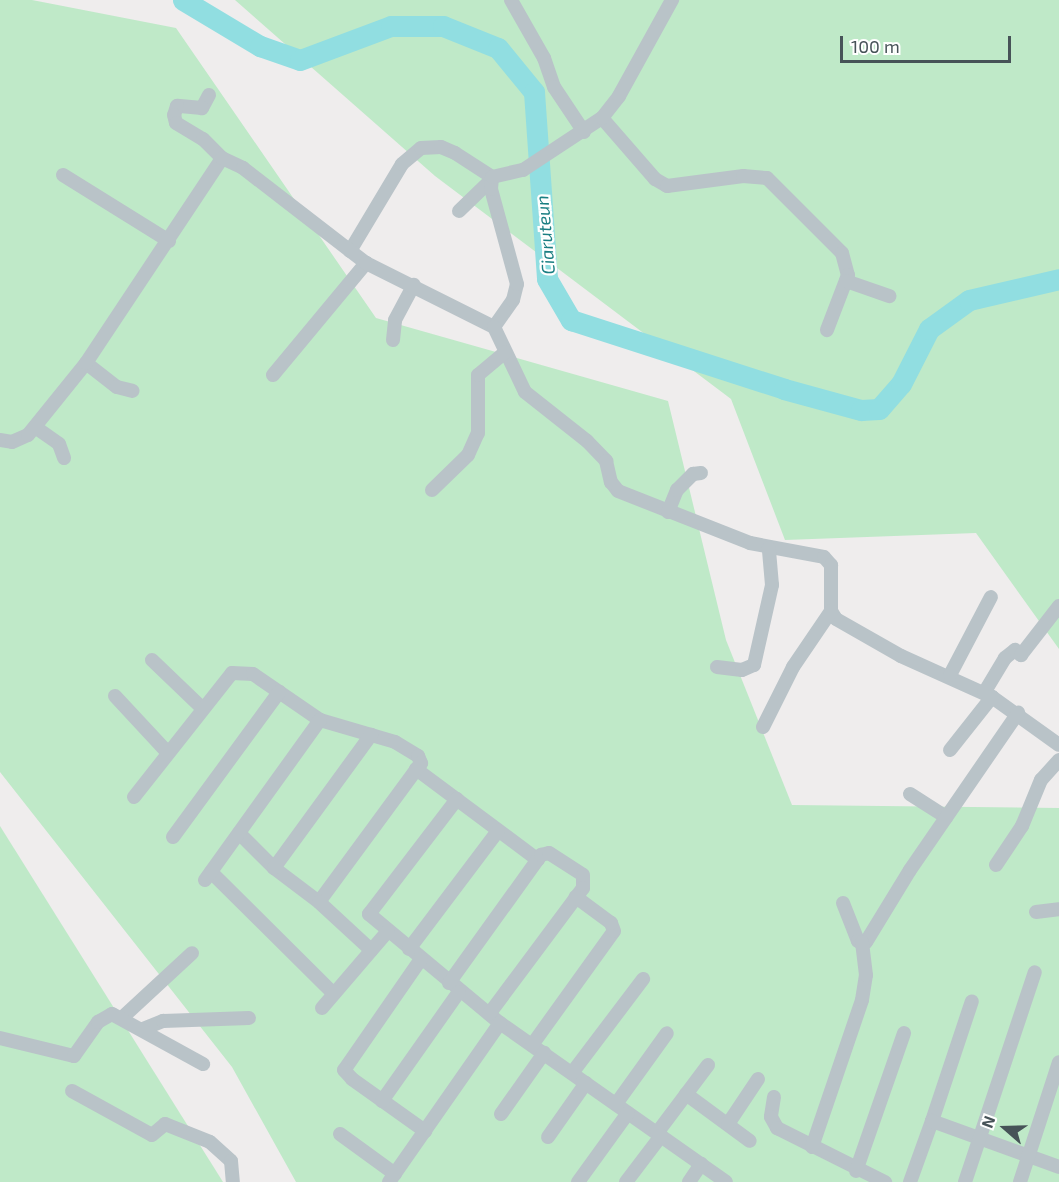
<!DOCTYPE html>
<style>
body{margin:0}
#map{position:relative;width:1059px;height:1182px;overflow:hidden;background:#efeded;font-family:"Exo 2",sans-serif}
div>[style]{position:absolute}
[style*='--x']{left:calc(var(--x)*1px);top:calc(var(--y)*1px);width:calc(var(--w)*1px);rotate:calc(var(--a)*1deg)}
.green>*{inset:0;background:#bfe9c8}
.river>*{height:21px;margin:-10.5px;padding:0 10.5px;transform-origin:10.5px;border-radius:10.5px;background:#91dee1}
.minor>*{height:14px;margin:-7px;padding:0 7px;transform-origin:7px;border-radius:7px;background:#b9c3c8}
span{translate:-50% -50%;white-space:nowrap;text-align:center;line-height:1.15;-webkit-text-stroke:4.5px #fff;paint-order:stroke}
.water-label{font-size:18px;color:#1a7e82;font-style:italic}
.north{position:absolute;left:975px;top:1098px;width:60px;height:60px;-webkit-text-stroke:4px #fff;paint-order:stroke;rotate:290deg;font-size:16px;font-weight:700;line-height:24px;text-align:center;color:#475358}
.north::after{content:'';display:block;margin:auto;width:21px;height:27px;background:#475358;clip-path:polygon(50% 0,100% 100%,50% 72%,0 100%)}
.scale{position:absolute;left:840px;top:36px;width:171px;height:27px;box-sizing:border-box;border:3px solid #475358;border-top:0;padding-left:8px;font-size:18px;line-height:21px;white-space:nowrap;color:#475358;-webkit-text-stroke:4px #fff;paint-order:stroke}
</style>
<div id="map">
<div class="green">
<i style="clip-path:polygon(0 0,32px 0,176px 28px,376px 318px,668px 401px,726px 640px,792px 805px,1059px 808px,1059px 1182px,296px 1182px,232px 1067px,0 772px)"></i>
<i style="clip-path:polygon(235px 0,1059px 0,1059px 649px,976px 533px,785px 540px,731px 399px,435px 176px)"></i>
<i style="clip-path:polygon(0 826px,223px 1182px,0 1182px)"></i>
</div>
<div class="river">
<i style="--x:183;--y:0;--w:90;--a:30.9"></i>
<i style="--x:260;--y:46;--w:42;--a:19.3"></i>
<i style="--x:300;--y:60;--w:97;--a:-20.5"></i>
<i style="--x:391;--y:26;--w:52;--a:0"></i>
<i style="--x:443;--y:26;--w:59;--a:21.8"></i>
<i style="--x:498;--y:48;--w:57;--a:50.7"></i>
<i style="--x:534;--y:92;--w:187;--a:86"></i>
<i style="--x:547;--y:279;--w:48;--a:59.7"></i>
<i style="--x:571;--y:320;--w:224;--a:17.9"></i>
<i style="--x:784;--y:389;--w:80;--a:15.3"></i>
<i style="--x:861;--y:410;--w:18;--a:-3"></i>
<i style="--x:879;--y:409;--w:33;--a:-49"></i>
<i style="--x:901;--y:384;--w:62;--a:-63"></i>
<i style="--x:929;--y:329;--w:49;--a:-35.9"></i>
<i style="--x:969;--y:300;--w:92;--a:-13.1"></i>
</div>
<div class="minor">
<i style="--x:511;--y:0;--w:67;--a:60.4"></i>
<i style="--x:544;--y:58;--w:31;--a:71"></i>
<i style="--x:554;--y:87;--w:54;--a:56.3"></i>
<i style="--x:209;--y:95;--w:15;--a:118"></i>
<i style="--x:202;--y:108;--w:25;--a:-175"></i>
<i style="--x:177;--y:106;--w:9;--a:108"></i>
<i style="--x:174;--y:115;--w:8;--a:76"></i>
<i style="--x:176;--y:123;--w:31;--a:31"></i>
<i style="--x:203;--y:139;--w:27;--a:45"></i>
<i style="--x:602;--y:118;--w:81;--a:49"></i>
<i style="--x:655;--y:179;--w:14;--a:30"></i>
<i style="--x:667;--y:186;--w:77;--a:-7.5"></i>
<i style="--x:743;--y:176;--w:24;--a:5"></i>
<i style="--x:767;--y:178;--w:106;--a:45"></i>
<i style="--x:842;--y:253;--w:23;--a:75"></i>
<i style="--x:848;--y:275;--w:59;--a:110.9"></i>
<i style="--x:63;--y:175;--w:125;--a:31.9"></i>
<i style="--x:459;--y:211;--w:45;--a:-44.1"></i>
<i style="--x:350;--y:251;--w:101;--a:-59.1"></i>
<i style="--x:402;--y:164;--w:25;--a:-40"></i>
<i style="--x:421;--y:148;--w:20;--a:-3"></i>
<i style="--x:441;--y:147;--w:15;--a:23"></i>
<i style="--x:455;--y:153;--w:44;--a:33"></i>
<i style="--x:846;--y:281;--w:46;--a:19.2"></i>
<i style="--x:494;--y:327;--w:33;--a:-55"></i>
<i style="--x:513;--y:300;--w:16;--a:-76"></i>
<i style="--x:517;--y:284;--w:98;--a:-105.3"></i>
<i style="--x:491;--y:189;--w:12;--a:-85"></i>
<i style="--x:492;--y:177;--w:32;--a:-13"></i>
<i style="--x:523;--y:170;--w:95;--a:-33.4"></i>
<i style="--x:602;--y:118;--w:28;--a:-52"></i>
<i style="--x:619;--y:96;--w:110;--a:-61.1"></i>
<i style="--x:393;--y:340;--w:20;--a:-84"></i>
<i style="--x:395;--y:320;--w:40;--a:-62"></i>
<i style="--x:86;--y:363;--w:39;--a:38"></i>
<i style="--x:117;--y:387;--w:16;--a:14"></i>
<i style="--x:273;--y:375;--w:146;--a:-50.3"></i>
<i style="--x:35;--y:427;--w:29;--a:35"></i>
<i style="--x:59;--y:444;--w:15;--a:70"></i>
<i style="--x:0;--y:440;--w:12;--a:9"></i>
<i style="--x:12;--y:442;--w:17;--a:-24"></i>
<i style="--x:28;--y:435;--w:92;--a:-51.1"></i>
<i style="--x:86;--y:363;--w:246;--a:-56.4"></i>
<i style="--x:222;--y:158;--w:23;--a:25"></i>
<i style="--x:243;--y:168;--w:155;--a:37.7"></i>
<i style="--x:366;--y:263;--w:143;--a:26.6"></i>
<i style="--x:494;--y:327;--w:72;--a:64.5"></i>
<i style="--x:525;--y:392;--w:79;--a:38.3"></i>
<i style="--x:587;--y:441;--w:28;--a:46"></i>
<i style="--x:606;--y:461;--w:22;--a:77"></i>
<i style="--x:611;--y:482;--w:11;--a:52"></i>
<i style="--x:618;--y:491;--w:142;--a:21.5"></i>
<i style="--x:750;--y:543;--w:75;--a:10.7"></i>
<i style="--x:824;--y:557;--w:11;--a:49"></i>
<i style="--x:831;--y:565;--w:46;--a:90"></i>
<i style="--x:831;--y:611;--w:9;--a:58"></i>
<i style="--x:836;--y:619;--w:75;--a:29.6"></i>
<i style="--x:901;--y:656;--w:100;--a:24.3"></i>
<i style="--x:992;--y:697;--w:82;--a:35.6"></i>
<i style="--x:432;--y:490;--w:50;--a:-44.2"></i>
<i style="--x:468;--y:455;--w:24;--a:-66"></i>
<i style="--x:478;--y:433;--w:58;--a:-90"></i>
<i style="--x:478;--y:375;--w:35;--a:-40"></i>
<i style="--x:668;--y:512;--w:24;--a:-68"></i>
<i style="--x:677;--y:490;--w:23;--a:-45"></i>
<i style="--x:693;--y:474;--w:8;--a:-7"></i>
<i style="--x:152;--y:660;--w:69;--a:43.8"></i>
<i style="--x:717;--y:667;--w:25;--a:7"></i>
<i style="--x:742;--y:670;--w:13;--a:-23"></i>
<i style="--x:754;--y:665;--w:82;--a:-77.3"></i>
<i style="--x:772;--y:585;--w:37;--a:-95"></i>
<i style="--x:950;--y:675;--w:88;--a:-62.3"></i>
<i style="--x:984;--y:693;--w:41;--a:-59"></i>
<i style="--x:1005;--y:658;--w:13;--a:-39"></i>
<i style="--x:1015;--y:650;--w:8;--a:40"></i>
<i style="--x:1021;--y:655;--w:62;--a:-52.2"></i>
<i style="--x:115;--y:696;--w:78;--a:47.1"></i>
<i style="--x:763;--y:727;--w:67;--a:-63.4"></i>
<i style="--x:793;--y:667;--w:68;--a:-55.8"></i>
<i style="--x:950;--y:750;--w:68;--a:-51.6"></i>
<i style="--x:416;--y:769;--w:152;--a:36.7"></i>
<i style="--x:910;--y:794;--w:43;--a:32.6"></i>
<i style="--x:134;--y:797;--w:158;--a:-51.7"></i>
<i style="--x:232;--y:673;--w:21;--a:3"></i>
<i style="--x:253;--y:674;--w:81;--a:34.5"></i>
<i style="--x:320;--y:720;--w:78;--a:16.3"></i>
<i style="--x:395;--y:742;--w:27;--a:31"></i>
<i style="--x:418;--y:756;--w:8;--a:67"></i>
<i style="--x:421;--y:763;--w:172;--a:126.3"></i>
<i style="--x:457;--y:799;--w:145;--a:127.4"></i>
<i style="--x:369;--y:914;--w:170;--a:39.8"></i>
<i style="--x:500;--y:1023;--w:276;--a:35.1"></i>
<i style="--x:239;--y:833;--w:49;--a:45"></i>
<i style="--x:274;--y:868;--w:56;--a:37.1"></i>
<i style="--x:319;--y:902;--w:71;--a:42.7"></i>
<i style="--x:173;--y:837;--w:180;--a:-53.8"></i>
<i style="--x:996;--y:865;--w:47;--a:-56.3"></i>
<i style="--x:1022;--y:826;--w:50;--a:-67.6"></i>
<i style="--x:1041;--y:780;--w:27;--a:-48"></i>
<i style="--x:274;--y:868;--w:165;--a:-53.9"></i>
<i style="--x:211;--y:872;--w:173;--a:44.8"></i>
<i style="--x:205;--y:880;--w:197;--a:-54.3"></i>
<i style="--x:843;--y:903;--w:41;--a:68.5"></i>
<i style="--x:858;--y:941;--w:8;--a:7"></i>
<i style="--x:866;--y:942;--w:84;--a:-58.6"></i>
<i style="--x:910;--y:870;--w:191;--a:-55.5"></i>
<i style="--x:1036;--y:912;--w:23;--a:-7"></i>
<i style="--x:409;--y:949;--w:148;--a:-53"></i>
<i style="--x:421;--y:959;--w:135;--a:124.7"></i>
<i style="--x:344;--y:1070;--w:12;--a:48"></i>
<i style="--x:352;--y:1079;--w:90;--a:35.5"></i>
<i style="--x:449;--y:983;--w:158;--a:-54.3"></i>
<i style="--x:541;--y:855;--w:8;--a:-14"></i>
<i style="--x:549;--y:853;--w:40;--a:32.9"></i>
<i style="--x:583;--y:875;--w:13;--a:90"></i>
<i style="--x:583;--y:888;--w:157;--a:126.7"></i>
<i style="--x:322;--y:1008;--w:101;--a:-49.4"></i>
<i style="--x:123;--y:1017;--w:94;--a:-42.8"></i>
<i style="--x:143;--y:1029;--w:22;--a:-22"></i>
<i style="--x:163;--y:1021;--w:86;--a:-2"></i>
<i style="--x:0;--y:1038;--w:76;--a:13.7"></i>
<i style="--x:74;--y:1056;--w:42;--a:-54.8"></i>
<i style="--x:98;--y:1022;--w:16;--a:-30"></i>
<i style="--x:112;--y:1014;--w:104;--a:28.8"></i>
<i style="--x:532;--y:1045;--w:140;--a:-54.3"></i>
<i style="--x:614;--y:931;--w:9;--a:-111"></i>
<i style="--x:611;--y:923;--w:44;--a:-143.4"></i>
<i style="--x:572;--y:1073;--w:118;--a:-52.9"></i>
<i style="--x:72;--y:1091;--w:91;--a:28.8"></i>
<i style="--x:152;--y:1135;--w:17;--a:-40"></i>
<i style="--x:165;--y:1124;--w:48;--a:21.8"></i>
<i style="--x:210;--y:1142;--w:28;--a:42"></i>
<i style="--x:231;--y:1161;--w:21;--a:85"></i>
<i style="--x:686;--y:1094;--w:79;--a:36.3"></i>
<i style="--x:774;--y:1097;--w:20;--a:99"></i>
<i style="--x:771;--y:1117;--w:13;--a:61"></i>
<i style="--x:777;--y:1128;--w:121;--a:26.6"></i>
<i style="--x:382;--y:1101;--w:133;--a:-54.8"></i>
<i style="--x:616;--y:1104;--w:87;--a:-54.3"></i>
<i style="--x:501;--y:1114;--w:75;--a:-54.8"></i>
<i style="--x:932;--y:1121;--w:126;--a:-71.6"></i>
<i style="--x:728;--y:1124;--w:54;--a:-56.3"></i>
<i style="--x:657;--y:1133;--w:85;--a:-53.1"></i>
<i style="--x:340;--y:1134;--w:68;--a:36"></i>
<i style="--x:548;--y:1137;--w:66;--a:-54.9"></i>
<i style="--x:812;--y:1147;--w:155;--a:-71.2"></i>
<i style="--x:862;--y:1000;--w:25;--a:-81"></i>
<i style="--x:866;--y:975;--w:33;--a:-97"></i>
<i style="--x:856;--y:1171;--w:146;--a:-70.8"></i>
<i style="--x:389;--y:1182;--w:194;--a:-55.1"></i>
<i style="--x:578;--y:1182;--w:85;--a:-54.1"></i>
<i style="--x:626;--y:1182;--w:58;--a:-52.7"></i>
<i style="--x:689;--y:1182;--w:22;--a:-56"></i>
<i style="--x:910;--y:1182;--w:65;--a:-70.2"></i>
<i style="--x:932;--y:1121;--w:135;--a:19.9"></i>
<i style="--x:965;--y:1182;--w:221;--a:-71.6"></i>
<i style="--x:1020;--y:1182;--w:126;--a:-72"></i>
</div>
<div class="water-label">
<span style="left:545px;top:235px;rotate:-95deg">Ciaruteun</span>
</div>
<div class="north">N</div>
<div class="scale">100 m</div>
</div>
